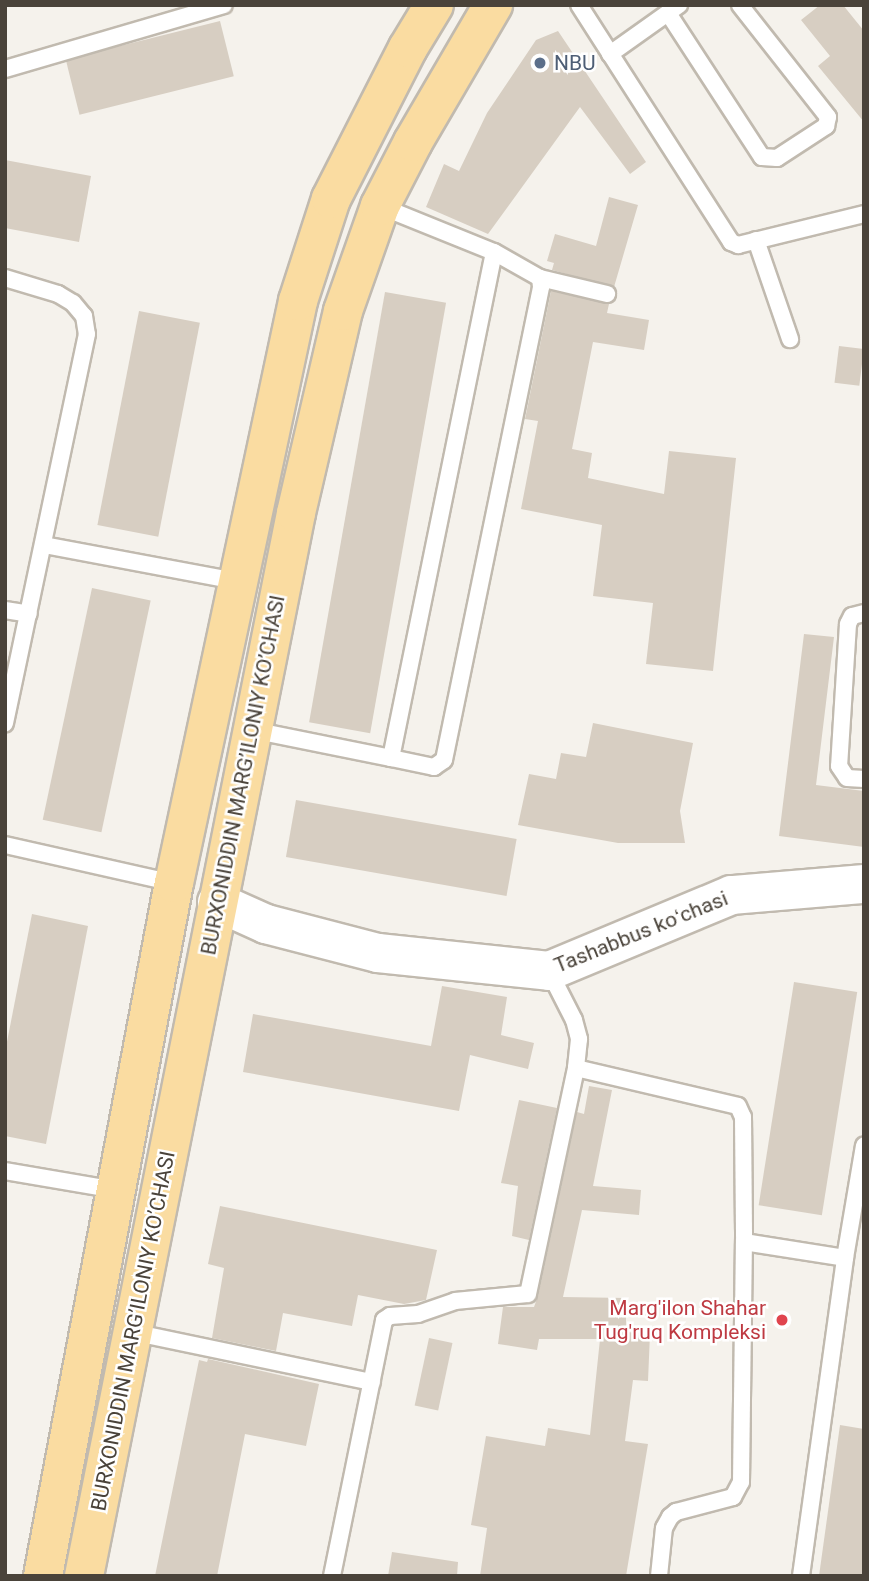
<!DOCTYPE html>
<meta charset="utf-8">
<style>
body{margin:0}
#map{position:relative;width:869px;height:1581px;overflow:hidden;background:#f5f2ec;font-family:Roboto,sans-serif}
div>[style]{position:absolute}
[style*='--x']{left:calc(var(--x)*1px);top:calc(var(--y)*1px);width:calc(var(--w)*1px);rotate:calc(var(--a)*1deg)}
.building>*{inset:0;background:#d7cec2;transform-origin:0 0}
.roads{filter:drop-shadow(2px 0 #c1baaf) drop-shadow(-2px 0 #c1baaf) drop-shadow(0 2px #c1baaf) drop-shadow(0 -2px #c1baaf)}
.service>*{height:16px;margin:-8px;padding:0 8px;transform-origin:8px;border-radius:8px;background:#fff}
.tertiary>*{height:38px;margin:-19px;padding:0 19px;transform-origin:19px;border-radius:19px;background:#fff}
.primary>*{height:38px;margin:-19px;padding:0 19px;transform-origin:19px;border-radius:19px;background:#fadca1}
.dots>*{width:19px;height:19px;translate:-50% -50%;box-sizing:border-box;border:4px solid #fff;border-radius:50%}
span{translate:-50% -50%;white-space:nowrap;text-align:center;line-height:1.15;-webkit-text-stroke:5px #fff;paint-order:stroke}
.service-label{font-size:21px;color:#4e5e75}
.left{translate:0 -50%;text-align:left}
.street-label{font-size:21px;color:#4a433a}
.health-label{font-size:21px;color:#be3a42}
.right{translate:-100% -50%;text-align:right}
.frame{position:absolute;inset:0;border:7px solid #4a433a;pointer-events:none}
</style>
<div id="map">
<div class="building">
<i style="clip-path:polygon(820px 5px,843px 5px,864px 31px,864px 122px,818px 66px,830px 56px,801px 20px)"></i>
<i style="left:220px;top:21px;width:57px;height:159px;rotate:76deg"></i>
<i style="clip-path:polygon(558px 31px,646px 162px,630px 174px,580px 107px,488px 234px,426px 207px,444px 164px,459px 171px,487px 113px,536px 40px)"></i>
<i style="clip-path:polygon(5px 160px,91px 176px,79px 242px,5px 228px)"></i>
<i style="clip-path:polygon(609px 197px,638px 205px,614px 287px,552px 270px,554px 263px,547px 261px,555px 234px,596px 246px)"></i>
<i style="clip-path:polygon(551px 291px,609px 304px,607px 313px,649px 320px,644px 350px,593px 342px,572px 449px,592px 453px,588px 478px,664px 494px,669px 451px,736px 458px,713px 671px,646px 664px,653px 603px,593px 596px,602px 525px,521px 509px,538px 421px,525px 419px)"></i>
<i style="left:385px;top:292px;width:62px;height:437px;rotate:10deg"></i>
<i style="left:139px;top:311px;width:62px;height:218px;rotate:11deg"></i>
<i style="left:839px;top:346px;width:25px;height:37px;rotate:7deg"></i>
<i style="left:92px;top:588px;width:60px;height:237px;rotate:12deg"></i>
<i style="clip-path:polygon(804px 634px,834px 637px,816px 785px,864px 791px,864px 847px,779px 836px)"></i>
<i style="clip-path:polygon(593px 723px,693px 743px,680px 811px,685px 843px,618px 843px,518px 825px,529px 774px,556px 779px,561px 753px,586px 757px)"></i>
<i style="left:296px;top:800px;width:224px;height:58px;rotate:10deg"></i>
<i style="clip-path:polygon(32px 914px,88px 926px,46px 1144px,5px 1136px,5px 1052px)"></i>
<i style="left:794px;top:982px;width:64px;height:226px;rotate:9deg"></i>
<i style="clip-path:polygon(442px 986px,507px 997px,501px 1035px,534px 1043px,528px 1069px,470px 1055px,459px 1111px,243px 1072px,253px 1014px,431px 1046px)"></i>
<i style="clip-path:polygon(589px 1086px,612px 1090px,593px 1186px,641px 1190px,639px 1215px,582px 1210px,563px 1297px,626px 1298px,626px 1332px,650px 1334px,648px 1381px,633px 1380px,625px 1441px,648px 1444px,626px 1576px,480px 1576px,487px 1528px,471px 1525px,486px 1436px,545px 1446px,548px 1428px,590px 1435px,600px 1339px,539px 1339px,537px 1350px,498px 1344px,503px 1307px,534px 1307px,538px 1296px,577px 1112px,584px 1114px)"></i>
<i style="clip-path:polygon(519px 1100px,557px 1108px,529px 1240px,512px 1236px,518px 1186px,501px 1183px)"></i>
<i style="clip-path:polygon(220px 1206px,437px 1250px,426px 1300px,404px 1304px,358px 1295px,352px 1326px,283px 1313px,276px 1351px,212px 1338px,224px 1268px,208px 1264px)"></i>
<i style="left:429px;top:1338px;width:24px;height:69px;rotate:12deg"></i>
<i style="clip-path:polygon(208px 1359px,319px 1384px,306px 1446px,245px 1434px,217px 1576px,155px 1576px,199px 1360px,207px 1362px)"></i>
<i style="clip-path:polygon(840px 1425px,864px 1429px,864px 1576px,819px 1576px)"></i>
<i style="clip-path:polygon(392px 1552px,458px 1562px,457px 1576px,388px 1576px)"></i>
</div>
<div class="roads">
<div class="service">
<i style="--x:579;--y:5;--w:282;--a:57.3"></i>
<i style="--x:731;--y:242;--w:8;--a:23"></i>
<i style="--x:738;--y:245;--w:130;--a:-13.8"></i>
<i style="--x:668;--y:13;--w:172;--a:56.9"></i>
<i style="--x:762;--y:157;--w:15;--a:4"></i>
<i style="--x:777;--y:158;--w:59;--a:-33.1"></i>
<i style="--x:826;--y:126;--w:9;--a:-77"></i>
<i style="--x:828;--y:117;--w:142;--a:-128.2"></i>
<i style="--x:610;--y:54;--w:85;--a:-35.4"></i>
<i style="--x:5;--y:69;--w:228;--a:-16.3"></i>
<i style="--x:380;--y:206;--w:123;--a:22"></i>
<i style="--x:494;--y:252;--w:53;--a:29.5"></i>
<i style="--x:540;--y:278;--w:69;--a:13.4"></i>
<i style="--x:756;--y:240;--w:105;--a:71"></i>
<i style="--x:5;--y:278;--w:55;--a:16.8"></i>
<i style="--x:58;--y:294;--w:17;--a:31"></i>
<i style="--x:73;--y:303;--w:17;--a:50"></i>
<i style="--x:84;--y:316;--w:18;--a:81"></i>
<i style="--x:87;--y:334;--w:398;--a:101.9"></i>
<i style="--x:44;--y:545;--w:196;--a:10.6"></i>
<i style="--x:5;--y:610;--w:24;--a:9"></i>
<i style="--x:864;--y:613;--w:12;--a:166"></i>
<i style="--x:852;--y:616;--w:9;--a:117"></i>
<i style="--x:848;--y:624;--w:142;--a:93.6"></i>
<i style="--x:839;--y:766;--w:14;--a:56"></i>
<i style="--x:847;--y:778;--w:17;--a:3"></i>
<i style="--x:252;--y:730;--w:142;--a:11.4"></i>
<i style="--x:391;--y:758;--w:516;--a:-78.49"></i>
<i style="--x:391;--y:758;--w:44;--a:11.8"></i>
<i style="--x:434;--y:767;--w:12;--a:-35"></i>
<i style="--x:444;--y:760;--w:483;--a:-78.4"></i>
<i style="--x:541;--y:287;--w:9;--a:-96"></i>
<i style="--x:5;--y:845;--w:173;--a:12.7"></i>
<i style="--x:549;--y:971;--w:55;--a:63"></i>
<i style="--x:574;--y:1020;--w:20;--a:75"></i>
<i style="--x:579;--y:1039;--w:29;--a:96"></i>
<i style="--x:576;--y:1068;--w:166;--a:13.2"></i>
<i style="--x:738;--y:1106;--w:12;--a:66"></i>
<i style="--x:743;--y:1117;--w:125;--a:89.5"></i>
<i style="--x:744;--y:1242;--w:102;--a:9"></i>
<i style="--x:845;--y:1258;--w:114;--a:-80.4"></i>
<i style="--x:5;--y:1171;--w:113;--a:9.7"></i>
<i style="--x:132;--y:1332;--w:245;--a:11.8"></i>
<i style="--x:332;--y:1576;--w:261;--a:-78.5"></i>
<i style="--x:384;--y:1320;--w:7;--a:-34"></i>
<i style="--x:390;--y:1316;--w:28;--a:-4"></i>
<i style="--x:418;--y:1314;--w:39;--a:-19"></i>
<i style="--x:455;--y:1301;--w:73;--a:-5.5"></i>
<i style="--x:528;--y:1294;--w:231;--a:-78"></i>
<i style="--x:659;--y:1576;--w:48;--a:-84.1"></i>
<i style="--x:664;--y:1528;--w:13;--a:-61"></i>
<i style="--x:670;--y:1517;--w:8;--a:-40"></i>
<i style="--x:676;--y:1512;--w:59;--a:-14.7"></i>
<i style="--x:733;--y:1497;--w:17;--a:-62"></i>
<i style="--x:741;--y:1482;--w:240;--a:-89.3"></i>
<i style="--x:801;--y:1576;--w:321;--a:-82.1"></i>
</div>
<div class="tertiary">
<i style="--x:217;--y:902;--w:54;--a:24.2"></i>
<i style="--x:266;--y:924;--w:116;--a:14.5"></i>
<i style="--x:378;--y:953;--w:172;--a:6"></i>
<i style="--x:549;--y:971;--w:198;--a:-22.6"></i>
<i style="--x:732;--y:895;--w:132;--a:-4.8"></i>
</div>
<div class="primary">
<i style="--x:43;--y:1576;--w:705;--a:-79.3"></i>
<i style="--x:174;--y:883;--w:595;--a:-77.97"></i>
<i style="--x:298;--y:301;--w:107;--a:-72.1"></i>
<i style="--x:331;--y:199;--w:169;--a:-63"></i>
<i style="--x:408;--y:48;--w:50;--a:-58.8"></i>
<i style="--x:84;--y:1576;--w:1084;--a:-78.72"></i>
<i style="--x:296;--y:513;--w:207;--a:-76.9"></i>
<i style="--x:343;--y:311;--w:111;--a:-70.6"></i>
<i style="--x:380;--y:206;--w:72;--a:-62.7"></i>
<i style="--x:413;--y:142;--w:159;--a:-59.7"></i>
</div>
</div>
<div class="dots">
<i style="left:540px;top:63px;background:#5c6f8a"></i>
<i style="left:782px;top:1320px;background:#e0444e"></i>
</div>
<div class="service-label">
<span class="left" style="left:554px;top:63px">NBU</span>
</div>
<div class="street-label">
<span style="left:243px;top:775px;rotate:-79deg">BURXONIDDIN MARG’ILONIY KO’CHASI</span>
<span style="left:641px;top:932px;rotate:-22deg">Tashabbus koʻchasi</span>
<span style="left:133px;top:1331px;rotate:-79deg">BURXONIDDIN MARG’ILONIY KO’CHASI</span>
</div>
<div class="health-label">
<span class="right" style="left:766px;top:1320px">Marg'ilon Shahar<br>Tug'ruq Kompleksi</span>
</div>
<div class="frame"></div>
</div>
